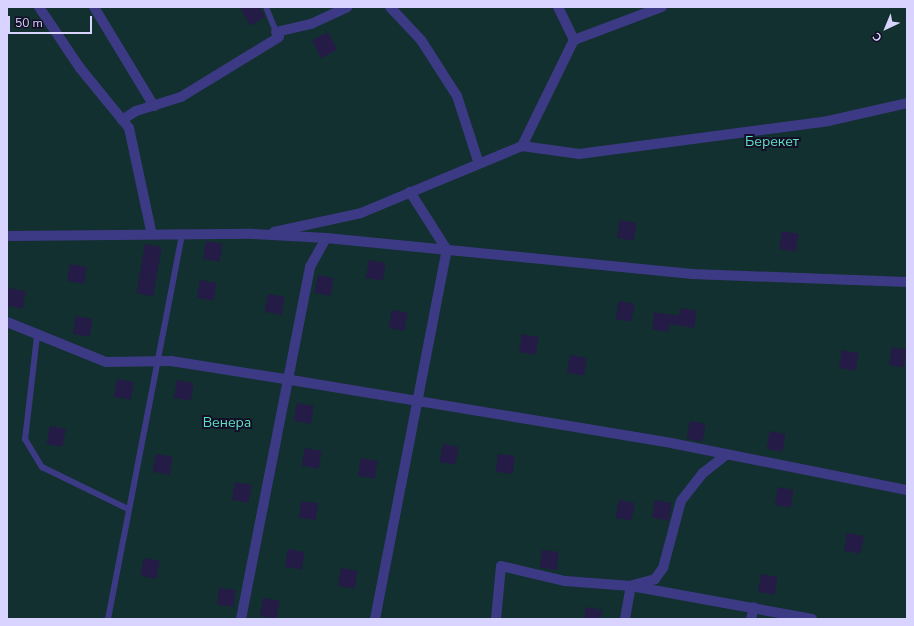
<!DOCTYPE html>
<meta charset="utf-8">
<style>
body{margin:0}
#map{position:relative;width:914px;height:626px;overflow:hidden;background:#130f26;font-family:"Nunito Sans",sans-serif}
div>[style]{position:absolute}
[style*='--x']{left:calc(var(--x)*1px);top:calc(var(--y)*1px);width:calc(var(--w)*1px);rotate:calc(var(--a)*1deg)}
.green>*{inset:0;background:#12302f;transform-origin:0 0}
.building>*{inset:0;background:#241b47;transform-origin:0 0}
.service>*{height:6px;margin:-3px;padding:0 3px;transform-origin:3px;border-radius:3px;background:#3d3a85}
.minor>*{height:10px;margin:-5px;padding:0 5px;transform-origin:5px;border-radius:5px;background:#3d3a85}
span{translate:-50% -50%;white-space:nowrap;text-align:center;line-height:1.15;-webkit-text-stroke:4px #130f26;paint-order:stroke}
.park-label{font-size:14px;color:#5fe0c0}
.frame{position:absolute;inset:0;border:8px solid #d9d4ff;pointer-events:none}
.north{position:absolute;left:866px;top:8px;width:40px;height:40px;-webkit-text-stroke:3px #130f26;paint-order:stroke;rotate:224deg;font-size:11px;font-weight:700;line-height:16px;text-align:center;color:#d9d4ff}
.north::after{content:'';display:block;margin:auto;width:14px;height:18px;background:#d9d4ff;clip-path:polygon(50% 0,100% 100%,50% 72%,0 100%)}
.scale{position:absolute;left:8px;top:16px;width:84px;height:18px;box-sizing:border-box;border:2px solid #d9d4ff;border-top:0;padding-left:5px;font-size:12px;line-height:14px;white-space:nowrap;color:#d9d4ff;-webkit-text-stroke:3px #130f26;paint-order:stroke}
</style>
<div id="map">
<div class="green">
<i style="left:7px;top:7px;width:900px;height:612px"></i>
</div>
<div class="building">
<i style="clip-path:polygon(240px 7px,259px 7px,265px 17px,250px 26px)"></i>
<i style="left:328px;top:32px;width:20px;height:18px;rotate:63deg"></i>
<i style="left:620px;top:220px;width:17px;height:18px;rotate:10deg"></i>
<i style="left:782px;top:231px;width:17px;height:18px;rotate:10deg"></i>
<i style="left:206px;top:241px;width:17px;height:18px;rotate:10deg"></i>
<i style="left:145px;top:244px;width:17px;height:50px;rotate:10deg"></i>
<i style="left:369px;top:260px;width:17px;height:18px;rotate:10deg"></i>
<i style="left:70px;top:264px;width:17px;height:17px;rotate:10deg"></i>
<i style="left:318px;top:275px;width:16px;height:18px;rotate:11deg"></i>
<i style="left:200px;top:280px;width:17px;height:18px;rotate:10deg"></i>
<i style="left:9px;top:288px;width:17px;height:18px;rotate:10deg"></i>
<i style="left:268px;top:294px;width:17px;height:18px;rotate:10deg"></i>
<i style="left:619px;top:301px;width:16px;height:18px;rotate:11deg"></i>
<i style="clip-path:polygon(680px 308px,697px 311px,694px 328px,670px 324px,668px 332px,652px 329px,654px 312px,679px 316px)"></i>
<i style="left:392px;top:310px;width:16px;height:18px;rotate:11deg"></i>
<i style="left:76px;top:316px;width:17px;height:18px;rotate:10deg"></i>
<i style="left:522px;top:334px;width:17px;height:18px;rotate:10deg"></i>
<i style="left:892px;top:347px;width:15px;height:18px;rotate:11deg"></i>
<i style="left:842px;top:350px;width:17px;height:18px;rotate:10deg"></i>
<i style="left:570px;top:355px;width:17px;height:18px;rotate:10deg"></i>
<i style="left:117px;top:379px;width:17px;height:18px;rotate:10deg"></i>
<i style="left:177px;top:380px;width:17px;height:18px;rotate:10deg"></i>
<i style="left:297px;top:403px;width:17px;height:18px;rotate:10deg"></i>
<i style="left:690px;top:421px;width:16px;height:18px;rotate:11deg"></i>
<i style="left:50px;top:426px;width:16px;height:18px;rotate:11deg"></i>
<i style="left:770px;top:431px;width:16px;height:18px;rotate:11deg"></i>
<i style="left:443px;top:444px;width:16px;height:18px;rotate:11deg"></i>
<i style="left:305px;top:448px;width:17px;height:18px;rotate:10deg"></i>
<i style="left:156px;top:454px;width:17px;height:18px;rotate:10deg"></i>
<i style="left:498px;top:454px;width:17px;height:18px;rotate:7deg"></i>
<i style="left:361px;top:458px;width:17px;height:18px;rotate:10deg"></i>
<i style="left:235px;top:482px;width:17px;height:18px;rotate:10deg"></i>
<i style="left:778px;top:487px;width:16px;height:18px;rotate:11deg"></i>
<i style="left:619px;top:500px;width:16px;height:18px;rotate:11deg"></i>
<i style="left:655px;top:500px;width:17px;height:18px;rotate:10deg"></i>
<i style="left:301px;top:501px;width:17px;height:17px;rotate:7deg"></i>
<i style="left:847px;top:533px;width:17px;height:18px;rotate:10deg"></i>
<i style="left:288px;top:549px;width:17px;height:18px;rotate:10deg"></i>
<i style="left:542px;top:550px;width:17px;height:18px;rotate:7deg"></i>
<i style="left:144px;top:558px;width:16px;height:18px;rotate:11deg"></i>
<i style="left:341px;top:568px;width:17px;height:18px;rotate:10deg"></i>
<i style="left:761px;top:574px;width:17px;height:18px;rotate:10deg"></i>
<i style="left:219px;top:588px;width:17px;height:17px;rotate:7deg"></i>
<i style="left:263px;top:598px;width:17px;height:18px;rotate:10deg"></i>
<i style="clip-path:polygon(586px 607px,602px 610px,601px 619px,584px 619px)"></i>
</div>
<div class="service">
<i style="--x:266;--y:7;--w:29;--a:68"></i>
<i style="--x:37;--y:336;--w:104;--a:96.6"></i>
<i style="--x:25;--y:439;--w:33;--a:59"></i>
<i style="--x:42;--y:467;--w:96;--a:26"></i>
<i style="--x:108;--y:619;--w:390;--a:-79.1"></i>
</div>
<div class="minor">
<i style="--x:39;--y:7;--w:73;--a:56.1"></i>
<i style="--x:80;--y:68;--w:77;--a:50.8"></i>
<i style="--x:129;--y:128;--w:109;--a:77.9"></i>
<i style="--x:94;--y:7;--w:116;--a:58.8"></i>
<i style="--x:390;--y:7;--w:45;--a:46.8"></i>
<i style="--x:421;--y:40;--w:67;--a:57.3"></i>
<i style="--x:457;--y:96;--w:71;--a:72.1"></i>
<i style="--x:558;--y:7;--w:37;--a:64"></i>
<i style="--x:276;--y:32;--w:36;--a:-13"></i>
<i style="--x:311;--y:24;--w:40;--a:-25"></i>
<i style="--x:122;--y:120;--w:17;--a:-33"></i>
<i style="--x:136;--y:111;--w:47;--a:-17.3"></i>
<i style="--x:181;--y:97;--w:115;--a:-31.5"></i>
<i style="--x:522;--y:146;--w:58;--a:8"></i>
<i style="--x:579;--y:154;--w:251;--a:-7.5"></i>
<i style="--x:828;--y:121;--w:81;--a:-12.8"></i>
<i style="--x:274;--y:232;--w:89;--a:-12.3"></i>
<i style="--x:361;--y:213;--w:174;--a:-22.6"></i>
<i style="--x:522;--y:146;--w:118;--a:-63.9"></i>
<i style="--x:574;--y:40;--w:94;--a:-20.6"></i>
<i style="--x:7;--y:236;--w:245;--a:-0.5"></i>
<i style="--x:252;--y:234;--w:74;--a:3.1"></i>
<i style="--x:326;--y:238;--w:368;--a:5.6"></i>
<i style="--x:692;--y:274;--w:215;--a:2.1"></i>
<i style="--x:7;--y:322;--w:107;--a:22"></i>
<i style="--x:106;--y:362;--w:65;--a:-0.9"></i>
<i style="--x:171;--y:361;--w:115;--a:9"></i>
<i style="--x:285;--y:379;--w:386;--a:9.4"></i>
<i style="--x:666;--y:442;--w:246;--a:11.3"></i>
<i style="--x:633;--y:585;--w:23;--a:-15"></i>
<i style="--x:655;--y:579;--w:14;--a:-54"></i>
<i style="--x:663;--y:568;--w:69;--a:-75"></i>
<i style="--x:681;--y:501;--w:36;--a:-52"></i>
<i style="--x:703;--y:473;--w:29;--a:-38"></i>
<i style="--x:241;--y:619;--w:359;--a:-78.9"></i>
<i style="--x:310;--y:267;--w:33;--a:-61"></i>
<i style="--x:375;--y:619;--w:376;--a:-79"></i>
<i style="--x:447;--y:250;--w:69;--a:-122.5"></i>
<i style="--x:496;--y:619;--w:53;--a:-84.6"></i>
<i style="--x:501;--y:566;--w:66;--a:13.2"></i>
<i style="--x:565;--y:581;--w:66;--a:4.3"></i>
<i style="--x:631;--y:586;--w:184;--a:10.3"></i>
<i style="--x:625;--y:619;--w:34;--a:-80"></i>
<i style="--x:751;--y:619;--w:12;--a:-76"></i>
</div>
<div class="park-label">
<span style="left:772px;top:142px">Берекет</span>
<span style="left:227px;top:423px">Венера</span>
</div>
<div class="frame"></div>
<div class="north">С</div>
<div class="scale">50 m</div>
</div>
